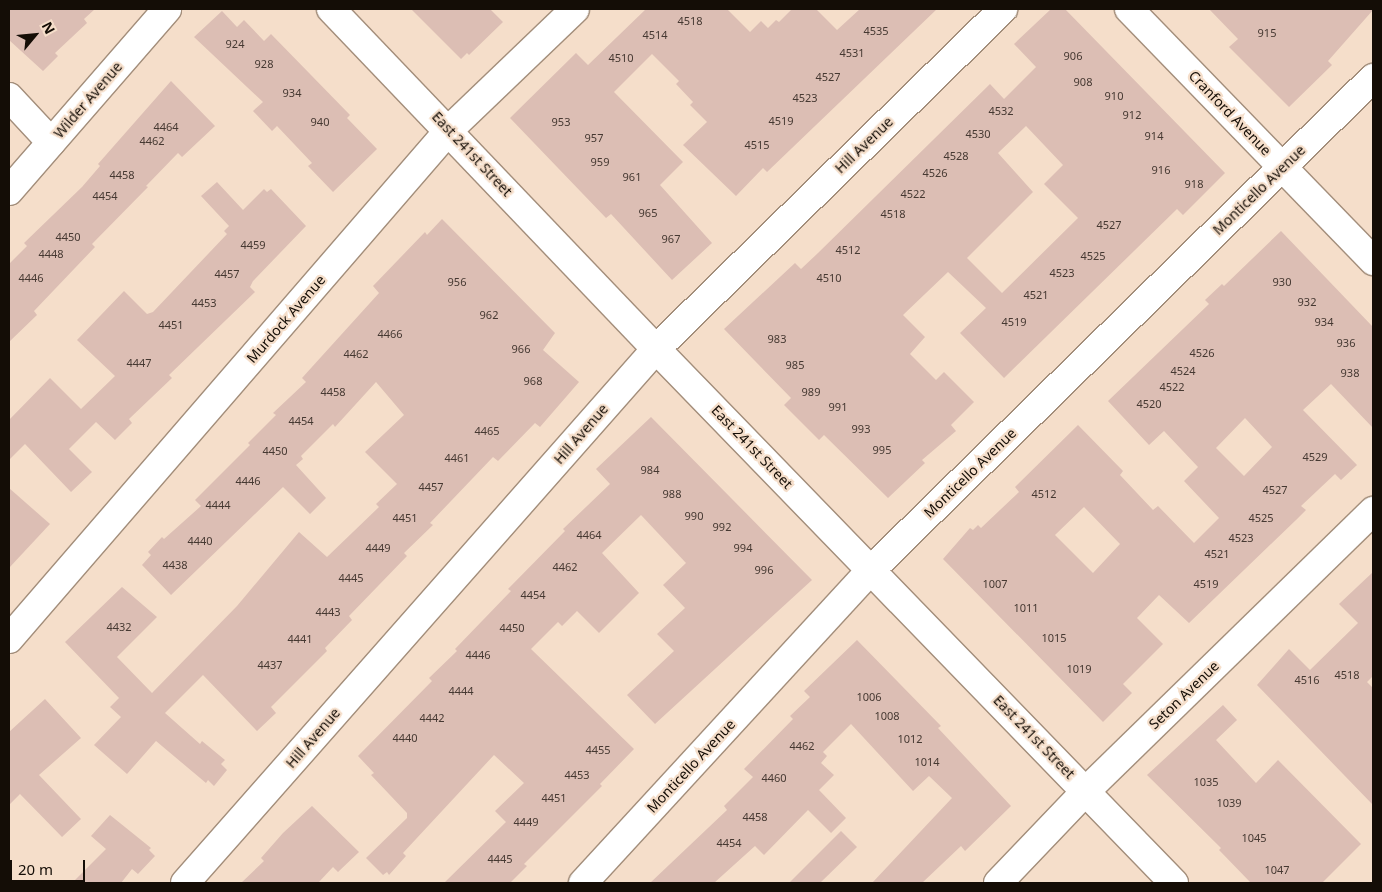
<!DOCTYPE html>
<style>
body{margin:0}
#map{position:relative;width:1382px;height:892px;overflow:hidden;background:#f5deca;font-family:"Noto Sans",sans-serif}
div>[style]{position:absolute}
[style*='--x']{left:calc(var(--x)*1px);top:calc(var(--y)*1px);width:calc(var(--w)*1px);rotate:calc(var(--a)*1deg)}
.building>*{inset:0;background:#dcbeb4}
.roads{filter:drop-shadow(1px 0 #a38e7b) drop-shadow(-1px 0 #a38e7b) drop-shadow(0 1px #a38e7b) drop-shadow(0 -1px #a38e7b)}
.minor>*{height:28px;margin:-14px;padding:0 14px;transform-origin:14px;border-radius:14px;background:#fff}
span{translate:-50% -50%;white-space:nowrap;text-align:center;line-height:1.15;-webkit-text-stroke:4.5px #f5deca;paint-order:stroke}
.number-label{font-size:11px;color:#463932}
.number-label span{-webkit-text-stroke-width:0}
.street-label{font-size:14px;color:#140d06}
.frame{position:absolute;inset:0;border:10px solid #140d06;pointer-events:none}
.north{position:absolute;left:10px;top:10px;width:50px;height:50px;-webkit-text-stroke:4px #f5deca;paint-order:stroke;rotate:62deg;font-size:14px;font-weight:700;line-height:20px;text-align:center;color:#140d06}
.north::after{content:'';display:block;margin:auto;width:18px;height:22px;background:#140d06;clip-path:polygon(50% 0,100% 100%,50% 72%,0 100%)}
.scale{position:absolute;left:10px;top:860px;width:75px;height:22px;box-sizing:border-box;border:2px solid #140d06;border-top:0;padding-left:6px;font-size:15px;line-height:18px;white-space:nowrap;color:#140d06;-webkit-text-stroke:4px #f5deca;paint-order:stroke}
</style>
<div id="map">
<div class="building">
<i style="clip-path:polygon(9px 9px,95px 9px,84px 19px,87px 23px,55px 53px,58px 56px,43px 71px,9px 40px)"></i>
<i style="clip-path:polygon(411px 9px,490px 9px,503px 22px,469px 55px,467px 53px,461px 59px)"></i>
<i style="clip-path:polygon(646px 9px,727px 9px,750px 32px,761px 21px,768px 28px,776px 20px,779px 22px,792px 9px,816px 9px,837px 30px,860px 9px,937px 9px,767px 172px,763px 168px,736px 196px,683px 145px,707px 122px,690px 105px,693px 102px,676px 84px,679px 81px,652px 54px,614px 92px,683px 162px,660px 185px,712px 243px,672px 280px,611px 214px,606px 218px,510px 118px,576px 53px,588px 65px)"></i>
<i style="clip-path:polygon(evenodd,1051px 9px,1065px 9px,1225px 173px,1183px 215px,1177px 209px,1004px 378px,960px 333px,986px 308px,948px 272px,903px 315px,925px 337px,910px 354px,936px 380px,944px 372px,974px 402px,951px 425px,956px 431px,922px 460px,925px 463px,888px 498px,824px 435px,819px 440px,784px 405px,791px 398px,724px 329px,795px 263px,801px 269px,818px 253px,990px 84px,1004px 99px,1036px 67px,1014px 44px,1051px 9px,1026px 126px,1063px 165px,1044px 184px,1078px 218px,1002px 293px,967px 258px,1033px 192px,998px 153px,1026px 126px)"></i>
<i style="clip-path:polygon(1209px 9px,1373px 9px,1373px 10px,1328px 61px,1332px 65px,1289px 107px,1229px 47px,1238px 39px)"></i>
<i style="clip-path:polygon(222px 11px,237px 27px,244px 20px,264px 41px,271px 34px,350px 115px,347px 118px,377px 149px,333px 192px,308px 166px,312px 163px,277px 126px,272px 131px,253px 111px,263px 102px,194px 37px)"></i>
<i style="clip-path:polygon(171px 81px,215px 126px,182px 157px,178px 153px,146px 186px,148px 187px,92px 244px,95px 247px,34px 311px,37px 315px,9px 342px,9px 264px,27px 246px,24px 243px,82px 187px,100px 166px,98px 164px)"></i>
<i style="clip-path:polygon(217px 182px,243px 210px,264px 189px,267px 192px,271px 189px,306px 226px,253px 281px,250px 287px,255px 292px,169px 375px,172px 378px,129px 419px,132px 423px,115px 440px,96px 422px,69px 449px,92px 472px,71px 492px,25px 444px,9px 460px,9px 420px,50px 378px,81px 409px,115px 376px,77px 340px,124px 291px,147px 314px,153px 312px,227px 234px,224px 231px,229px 226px,201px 196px)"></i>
<i style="clip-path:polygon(442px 219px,555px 333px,543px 350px,579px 382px,540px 427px,535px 423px,498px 461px,493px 457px,430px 523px,433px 525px,404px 553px,407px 556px,349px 616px,352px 620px,325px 648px,327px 651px,271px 707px,276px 713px,257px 731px,203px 675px,165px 713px,200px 744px,202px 741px,225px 760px,221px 764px,227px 770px,214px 786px,208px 780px,206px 783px,156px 741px,127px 774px,94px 745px,121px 717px,110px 707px,119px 698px,65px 642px,122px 587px,157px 617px,117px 657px,152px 693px,237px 606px,299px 532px,327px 557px,379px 507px,376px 504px,397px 484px,365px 452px,404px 415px,376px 382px,335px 427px,333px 424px,301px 456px,303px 459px,296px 465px,326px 498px,310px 514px,283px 487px,171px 595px,142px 565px,151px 555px,148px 552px,162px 537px,164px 539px,201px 506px,195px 500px,250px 445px,248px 443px,276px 415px,273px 413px,306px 382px,302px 378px,379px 293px,373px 286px,425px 232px,427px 235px)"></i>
<i style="clip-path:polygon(evenodd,1281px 231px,1373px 327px,1373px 428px,1331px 384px,1303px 410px,1357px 465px,1341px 480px,1335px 474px,1301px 506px,1306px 510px,1296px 520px,1189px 623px,1159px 595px,1137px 618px,1163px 644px,1123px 684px,1132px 693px,1103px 722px,943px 559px,970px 528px,973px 530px,978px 525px,981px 528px,1019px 492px,1015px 487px,1078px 425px,1123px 471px,1120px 475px,1153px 510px,1158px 506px,1194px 543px,1219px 518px,1184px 481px,1198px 467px,1164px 431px,1149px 445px,1108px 401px,1209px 304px,1205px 300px,1222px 284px,1224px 286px,1281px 231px,1245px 418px,1272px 447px,1244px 476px,1216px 448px,1245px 418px,1281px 231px,1084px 507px,1120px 544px,1093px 573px,1055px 535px,1084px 507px)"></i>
<i style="clip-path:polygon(651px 417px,812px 580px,655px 724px,627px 695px,674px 651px,657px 634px,685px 608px,663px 585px,686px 563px,641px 515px,602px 553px,639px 593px,599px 633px,577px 611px,562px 626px,558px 622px,531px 649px,634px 749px,600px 784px,602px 786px,524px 864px,527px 866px,510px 883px,444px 883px,506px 822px,495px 811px,524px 783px,494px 755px,403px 853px,406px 856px,389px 875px,387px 872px,383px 875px,366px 858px,407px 818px,407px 813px,371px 775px,374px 773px,358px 756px,432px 681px,429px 678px,457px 651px,455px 649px,511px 591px,508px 589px,565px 531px,563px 529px,610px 484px,596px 469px)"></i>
<i style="clip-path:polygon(9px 488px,50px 524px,9px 568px)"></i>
<i style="clip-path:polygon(1373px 572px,1373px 676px,1367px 682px,1373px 688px,1373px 805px,1257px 685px,1289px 649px,1310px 670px,1358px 623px,1339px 604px)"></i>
<i style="clip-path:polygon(857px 640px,941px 726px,938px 728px,1011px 806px,965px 851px,961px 846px,922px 883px,872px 883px,952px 798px,929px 776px,913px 791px,851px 724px,823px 752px,827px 756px,821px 763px,834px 775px,819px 790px,846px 818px,831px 833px,808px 810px,764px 855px,755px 846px,714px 883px,650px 883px,727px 810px,724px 806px,753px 777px,744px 769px,793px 719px,790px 716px,810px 697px,804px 691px)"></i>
<i style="clip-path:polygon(45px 699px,81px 738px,39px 775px,81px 819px,62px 837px,20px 794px,9px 805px,9px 732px)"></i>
<i style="clip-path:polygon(1223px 705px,1237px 720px,1216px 740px,1256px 783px,1278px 760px,1361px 844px,1322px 883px,1251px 883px,1219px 850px,1221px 848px,1147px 775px)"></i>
<i style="clip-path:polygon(312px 806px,359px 852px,338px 872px,333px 867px,318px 883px,241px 883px,264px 861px,261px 858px,283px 833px)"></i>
<i style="clip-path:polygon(110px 815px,151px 848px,149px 850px,155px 856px,138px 874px,132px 869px,121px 883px,72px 883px,106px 849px,91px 836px)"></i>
<i style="clip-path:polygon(841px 831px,857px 847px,820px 883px,789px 883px)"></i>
</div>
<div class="roads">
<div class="minor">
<i style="--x:331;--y:9;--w:470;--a:46.3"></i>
<i style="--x:656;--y:349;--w:744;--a:45.87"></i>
<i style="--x:1129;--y:9;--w:351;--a:45.9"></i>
<i style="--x:9;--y:97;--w:62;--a:47"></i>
<i style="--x:9;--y:191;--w:241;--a:-49"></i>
<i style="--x:9;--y:639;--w:674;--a:-49.15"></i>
<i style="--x:450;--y:129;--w:173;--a:-43.8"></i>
<i style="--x:185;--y:883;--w:712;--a:-48.59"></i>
<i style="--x:656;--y:349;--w:486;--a:-44.4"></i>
<i style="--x:583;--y:883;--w:425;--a:-47.4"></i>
<i style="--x:871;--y:570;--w:703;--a:-44.42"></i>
<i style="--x:998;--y:883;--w:127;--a:-46.3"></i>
<i style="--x:1086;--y:791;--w:401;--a:-44.3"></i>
</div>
</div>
<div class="number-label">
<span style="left:690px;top:21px">4518</span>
<span style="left:876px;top:31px">4535</span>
<span style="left:1267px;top:33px">915</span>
<span style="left:655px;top:35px">4514</span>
<span style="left:235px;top:44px">924</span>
<span style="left:852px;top:53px">4531</span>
<span style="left:1073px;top:56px">906</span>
<span style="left:621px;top:58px">4510</span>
<span style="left:264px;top:64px">928</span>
<span style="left:828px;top:77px">4527</span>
<span style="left:1083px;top:82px">908</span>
<span style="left:292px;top:93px">934</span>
<span style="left:1114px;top:96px">910</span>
<span style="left:805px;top:98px">4523</span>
<span style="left:1001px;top:111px">4532</span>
<span style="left:1132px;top:115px">912</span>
<span style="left:781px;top:121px">4519</span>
<span style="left:320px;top:122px">940</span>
<span style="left:561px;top:122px">953</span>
<span style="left:166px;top:127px">4464</span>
<span style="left:978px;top:134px">4530</span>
<span style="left:1154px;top:136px">914</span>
<span style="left:594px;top:138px">957</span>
<span style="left:152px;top:141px">4462</span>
<span style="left:757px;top:145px">4515</span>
<span style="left:956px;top:156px">4528</span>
<span style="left:600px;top:162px">959</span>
<span style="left:1161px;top:170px">916</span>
<span style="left:935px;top:173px">4526</span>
<span style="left:122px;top:175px">4458</span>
<span style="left:632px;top:177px">961</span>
<span style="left:1194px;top:184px">918</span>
<span style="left:913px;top:194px">4522</span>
<span style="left:105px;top:196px">4454</span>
<span style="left:648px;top:213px">965</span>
<span style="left:893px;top:214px">4518</span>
<span style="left:1109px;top:225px">4527</span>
<span style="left:68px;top:237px">4450</span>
<span style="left:671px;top:239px">967</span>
<span style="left:253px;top:245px">4459</span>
<span style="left:848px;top:250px">4512</span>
<span style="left:51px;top:254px">4448</span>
<span style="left:1093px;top:256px">4525</span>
<span style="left:1062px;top:273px">4523</span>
<span style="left:227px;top:274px">4457</span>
<span style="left:31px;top:278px">4446</span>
<span style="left:829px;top:278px">4510</span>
<span style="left:457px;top:282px">956</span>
<span style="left:1282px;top:282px">930</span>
<span style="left:1036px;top:295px">4521</span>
<span style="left:1307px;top:302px">932</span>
<span style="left:204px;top:303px">4453</span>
<span style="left:489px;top:315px">962</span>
<span style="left:1014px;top:322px">4519</span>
<span style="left:1324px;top:322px">934</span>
<span style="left:171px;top:325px">4451</span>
<span style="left:390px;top:334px">4466</span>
<span style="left:777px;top:339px">983</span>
<span style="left:1346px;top:343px">936</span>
<span style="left:521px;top:349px">966</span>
<span style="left:1202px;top:353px">4526</span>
<span style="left:356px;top:354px">4462</span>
<span style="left:139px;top:363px">4447</span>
<span style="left:795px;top:365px">985</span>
<span style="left:1183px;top:371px">4524</span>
<span style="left:1350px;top:373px">938</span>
<span style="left:533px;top:381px">968</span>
<span style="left:1172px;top:387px">4522</span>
<span style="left:333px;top:392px">4458</span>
<span style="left:811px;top:392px">989</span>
<span style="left:1149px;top:404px">4520</span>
<span style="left:838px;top:407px">991</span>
<span style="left:301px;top:421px">4454</span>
<span style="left:861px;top:429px">993</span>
<span style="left:487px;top:431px">4465</span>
<span style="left:882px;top:450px">995</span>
<span style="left:275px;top:451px">4450</span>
<span style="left:1315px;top:457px">4529</span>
<span style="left:457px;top:458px">4461</span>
<span style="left:650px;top:470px">984</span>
<span style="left:248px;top:481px">4446</span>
<span style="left:431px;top:487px">4457</span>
<span style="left:1275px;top:490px">4527</span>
<span style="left:672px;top:494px">988</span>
<span style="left:1044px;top:494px">4512</span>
<span style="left:218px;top:505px">4444</span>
<span style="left:694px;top:516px">990</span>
<span style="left:405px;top:518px">4451</span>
<span style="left:1261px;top:518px">4525</span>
<span style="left:722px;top:527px">992</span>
<span style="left:589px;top:535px">4464</span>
<span style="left:1241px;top:538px">4523</span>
<span style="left:200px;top:541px">4440</span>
<span style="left:378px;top:548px">4449</span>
<span style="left:743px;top:548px">994</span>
<span style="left:1217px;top:554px">4521</span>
<span style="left:175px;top:565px">4438</span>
<span style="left:565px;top:567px">4462</span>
<span style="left:764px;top:570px">996</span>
<span style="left:351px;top:578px">4445</span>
<span style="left:995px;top:584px">1007</span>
<span style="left:1206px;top:584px">4519</span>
<span style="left:533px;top:595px">4454</span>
<span style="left:1026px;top:608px">1011</span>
<span style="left:328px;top:612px">4443</span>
<span style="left:119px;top:627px">4432</span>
<span style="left:512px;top:628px">4450</span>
<span style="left:1054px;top:638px">1015</span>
<span style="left:300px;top:639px">4441</span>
<span style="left:478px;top:655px">4446</span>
<span style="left:270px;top:665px">4437</span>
<span style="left:1079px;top:669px">1019</span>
<span style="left:1347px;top:675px">4518</span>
<span style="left:1307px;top:680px">4516</span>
<span style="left:461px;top:691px">4444</span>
<span style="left:869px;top:697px">1006</span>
<span style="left:887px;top:716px">1008</span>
<span style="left:432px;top:718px">4442</span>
<span style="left:405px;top:738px">4440</span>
<span style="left:910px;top:739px">1012</span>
<span style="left:802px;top:746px">4462</span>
<span style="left:598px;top:750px">4455</span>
<span style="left:927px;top:762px">1014</span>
<span style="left:577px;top:775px">4453</span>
<span style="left:774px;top:778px">4460</span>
<span style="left:1206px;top:782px">1035</span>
<span style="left:554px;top:798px">4451</span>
<span style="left:1229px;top:803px">1039</span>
<span style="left:755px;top:817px">4458</span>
<span style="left:526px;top:822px">4449</span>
<span style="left:1254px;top:838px">1045</span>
<span style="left:729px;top:843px">4454</span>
<span style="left:500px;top:859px">4445</span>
<span style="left:1277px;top:870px">1047</span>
</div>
<div class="street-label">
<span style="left:88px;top:100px;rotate:-49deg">Wilder Avenue</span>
<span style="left:1230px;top:113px;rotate:46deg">Cranford Avenue</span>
<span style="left:864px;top:145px;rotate:-44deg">Hill Avenue</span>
<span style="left:472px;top:154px;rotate:47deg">East 241st Street</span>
<span style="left:1259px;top:190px;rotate:-44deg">Monticello Avenue</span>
<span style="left:286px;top:319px;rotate:-49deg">Murdock Avenue</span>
<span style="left:581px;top:434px;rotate:-49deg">Hill Avenue</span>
<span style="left:752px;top:447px;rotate:46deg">East 241st Street</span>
<span style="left:970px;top:473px;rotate:-44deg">Monticello Avenue</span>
<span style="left:1184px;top:695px;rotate:-44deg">Seton Avenue</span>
<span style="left:1034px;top:737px;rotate:46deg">East 241st Street</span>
<span style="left:313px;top:738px;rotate:-49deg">Hill Avenue</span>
<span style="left:691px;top:766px;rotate:-47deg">Monticello Avenue</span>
</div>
<div class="frame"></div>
<div class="north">N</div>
<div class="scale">20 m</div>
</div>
